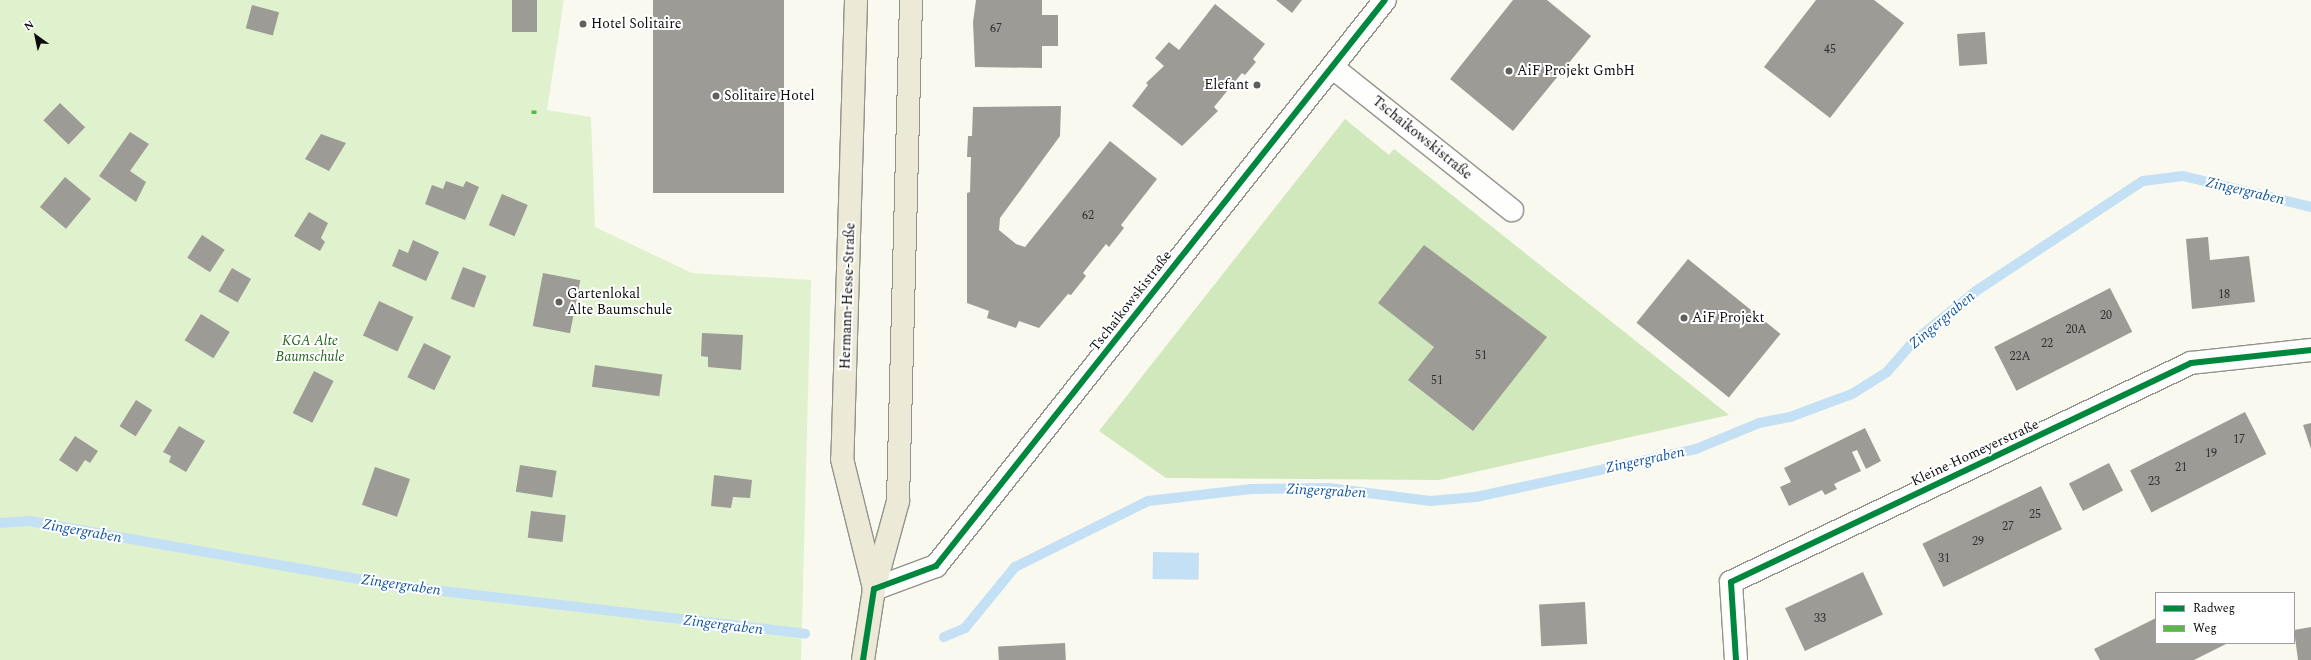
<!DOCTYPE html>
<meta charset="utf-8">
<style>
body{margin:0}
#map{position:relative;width:2311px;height:660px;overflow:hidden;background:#faf9ef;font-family:Spectral,serif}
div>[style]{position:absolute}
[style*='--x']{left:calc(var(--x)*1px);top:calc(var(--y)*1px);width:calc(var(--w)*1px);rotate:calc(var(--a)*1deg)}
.green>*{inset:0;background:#e0f1ce}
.forest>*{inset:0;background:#d0e8bc}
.water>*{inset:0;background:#c4e0f5;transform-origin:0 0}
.stream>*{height:10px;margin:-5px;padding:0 5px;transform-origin:5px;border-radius:5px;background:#c4e0f5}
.building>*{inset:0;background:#9d9b95;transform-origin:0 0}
.roads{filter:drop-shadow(1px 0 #93938e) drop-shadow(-1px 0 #93938e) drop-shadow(0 1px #93938e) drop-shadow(0 -1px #93938e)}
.minor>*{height:22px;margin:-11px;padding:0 11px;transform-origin:11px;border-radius:11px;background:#fefefd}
.major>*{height:22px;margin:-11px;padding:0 11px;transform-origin:11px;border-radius:11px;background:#ece9d7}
.quiet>*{height:5px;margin-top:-2.5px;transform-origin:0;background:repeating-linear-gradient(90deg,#58b947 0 10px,transparent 0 15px)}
.cycleway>*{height:6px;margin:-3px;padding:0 3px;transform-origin:3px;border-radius:3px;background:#00873e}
.dots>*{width:11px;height:11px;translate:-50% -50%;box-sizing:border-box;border:2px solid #fff;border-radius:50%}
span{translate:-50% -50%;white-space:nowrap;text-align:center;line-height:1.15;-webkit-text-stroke:4px #fff;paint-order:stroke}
.number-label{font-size:12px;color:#30302e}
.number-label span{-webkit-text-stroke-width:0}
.poi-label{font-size:14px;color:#0c0c0c}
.left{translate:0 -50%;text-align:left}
.right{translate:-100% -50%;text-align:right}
.street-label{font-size:14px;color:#0c0c0c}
.park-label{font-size:14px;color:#24651b;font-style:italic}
.water-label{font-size:15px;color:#1257a1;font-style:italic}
.legend{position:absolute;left:2155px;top:592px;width:140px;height:52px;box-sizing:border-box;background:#fff;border:1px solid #9e9e9e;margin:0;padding:5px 7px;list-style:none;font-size:12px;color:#0c0c0c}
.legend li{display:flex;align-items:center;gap:8px;height:20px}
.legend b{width:20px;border:1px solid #9e9e9e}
.north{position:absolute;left:16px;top:16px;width:40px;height:40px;-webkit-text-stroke:3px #fff;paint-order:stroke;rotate:327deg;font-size:11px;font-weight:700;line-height:16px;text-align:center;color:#0c0c0c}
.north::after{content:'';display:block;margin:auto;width:14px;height:18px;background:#0c0c0c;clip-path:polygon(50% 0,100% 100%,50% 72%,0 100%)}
</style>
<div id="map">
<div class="green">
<i style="clip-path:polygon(0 0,564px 0,547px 110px,591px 117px,595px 227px,692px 273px,811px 280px,801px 660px,0 660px)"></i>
</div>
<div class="forest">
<i style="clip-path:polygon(1345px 119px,1389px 155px,1394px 149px,1729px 415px,1439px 480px,1166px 478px,1099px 431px)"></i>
</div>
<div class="water">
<i style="left:1153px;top:552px;width:46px;height:27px;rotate:1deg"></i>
</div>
<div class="stream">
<i style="--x:0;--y:523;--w:29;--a:-4"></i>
<i style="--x:29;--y:521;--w:368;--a:10"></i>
<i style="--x:391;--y:585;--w:417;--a:6.7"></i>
<i style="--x:944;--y:637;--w:23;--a:-23"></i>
<i style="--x:965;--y:628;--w:79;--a:-50.7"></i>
<i style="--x:1015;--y:567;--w:148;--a:-26.4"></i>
<i style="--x:1148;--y:501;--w:104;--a:-6.6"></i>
<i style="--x:1251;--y:489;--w:78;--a:-0.7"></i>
<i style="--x:1329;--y:488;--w:102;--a:7.3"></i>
<i style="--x:1430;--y:501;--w:46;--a:-5"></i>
<i style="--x:1476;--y:497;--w:225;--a:-12.3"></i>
<i style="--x:1696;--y:449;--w:68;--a:-22.4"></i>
<i style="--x:1759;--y:423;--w:32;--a:-11"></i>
<i style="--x:1790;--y:417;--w:66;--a:-20.4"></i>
<i style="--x:1852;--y:394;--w:41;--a:-32.2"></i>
<i style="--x:1887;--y:372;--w:38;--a:-49"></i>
<i style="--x:1912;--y:343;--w:82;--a:-39.1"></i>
<i style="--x:1976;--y:291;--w:200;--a:-33.4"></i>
<i style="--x:2143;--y:181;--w:40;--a:-7.1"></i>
<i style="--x:2183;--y:176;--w:132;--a:13.6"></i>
</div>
<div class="building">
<i style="left:512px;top:0;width:25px;height:32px"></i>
<i style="left:653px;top:0;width:131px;height:193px"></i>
<i style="clip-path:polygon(976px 0,1042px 0,1042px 15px,1058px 15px,1058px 46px,1042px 46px,1042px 68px,975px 67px,973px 22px)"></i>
<i style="clip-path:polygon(1276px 0,1302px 0,1292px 13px)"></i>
<i style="clip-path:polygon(1513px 0,1547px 0,1591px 36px,1513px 131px,1450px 79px)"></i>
<i style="clip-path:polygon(1816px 0,1874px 0,1904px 23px,1830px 118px,1764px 67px)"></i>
<i style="clip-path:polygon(1215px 4px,1265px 44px,1253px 59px,1256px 62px,1245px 75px,1242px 73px,1214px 107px,1218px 111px,1182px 146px,1132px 106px,1148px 85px,1146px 83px,1164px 66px,1155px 58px,1169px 42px,1179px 50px)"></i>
<i style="left:252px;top:5px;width:28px;height:24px;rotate:15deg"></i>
<i style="left:1985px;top:32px;width:32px;height:28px;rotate:86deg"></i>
<i style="left:60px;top:103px;width:35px;height:24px;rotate:44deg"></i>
<i style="clip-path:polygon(1061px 106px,1060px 136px,1000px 218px,999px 230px,1016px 244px,1025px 247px,1110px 141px,1157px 179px,1121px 225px,1124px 228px,1109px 247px,1106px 244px,1083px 273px,1086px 276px,1071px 295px,1068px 294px,1039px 328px,1019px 321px,1016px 328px,987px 318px,989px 311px,967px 303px,967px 193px,970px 192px,971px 157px,967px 157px,968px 136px,972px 136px,973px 107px)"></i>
<i style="clip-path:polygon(130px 132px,149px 144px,130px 171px,146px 182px,136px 202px,99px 176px)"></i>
<i style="clip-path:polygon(321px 134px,346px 143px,329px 171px,305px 159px)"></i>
<i style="left:65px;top:177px;width:34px;height:39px;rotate:40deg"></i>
<i style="clip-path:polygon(446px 181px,463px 187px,466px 181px,479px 187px,465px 220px,425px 204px,432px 185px,443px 189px)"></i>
<i style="left:502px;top:194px;width:28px;height:34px;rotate:23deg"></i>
<i style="clip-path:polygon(309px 212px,328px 223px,321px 238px,325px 242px,320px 251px,294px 236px)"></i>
<i style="left:202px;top:235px;width:27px;height:27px;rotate:33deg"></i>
<i style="clip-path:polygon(2208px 237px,2210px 260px,2249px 256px,2255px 302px,2192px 309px,2186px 239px)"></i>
<i style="clip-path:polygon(413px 240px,439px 252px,426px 281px,392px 266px,399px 249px,408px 253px)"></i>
<i style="clip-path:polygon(1424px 245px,1547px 337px,1473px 431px,1408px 380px,1434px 347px,1378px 303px)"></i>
<i style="left:1688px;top:259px;width:119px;height:82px;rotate:39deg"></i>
<i style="left:463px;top:267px;width:25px;height:34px;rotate:21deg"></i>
<i style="left:232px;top:268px;width:22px;height:27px;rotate:30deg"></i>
<i style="left:543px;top:273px;width:38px;height:54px;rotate:11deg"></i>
<i style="left:2110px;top:288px;width:49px;height:130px;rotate:63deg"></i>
<i style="left:379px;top:301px;width:38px;height:38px;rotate:25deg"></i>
<i style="left:201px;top:314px;width:34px;height:31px;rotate:32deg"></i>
<i style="clip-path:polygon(702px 333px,743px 335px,741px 370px,708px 367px,708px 357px,701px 356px)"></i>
<i style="left:424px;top:343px;width:30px;height:38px;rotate:26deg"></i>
<i style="left:595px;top:365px;width:68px;height:22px;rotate:8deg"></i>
<i style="left:314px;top:371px;width:22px;height:47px;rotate:27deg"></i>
<i style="left:136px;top:400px;width:19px;height:31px;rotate:32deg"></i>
<i style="left:2245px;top:412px;width:47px;height:129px;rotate:63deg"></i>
<i style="clip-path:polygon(2311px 423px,2311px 449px,2303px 425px)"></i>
<i style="clip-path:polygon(179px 426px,205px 441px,186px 472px,169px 462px,171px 456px,163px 452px)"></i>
<i style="clip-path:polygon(1865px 428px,1881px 461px,1866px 469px,1857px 450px,1852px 452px,1861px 471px,1834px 484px,1837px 489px,1825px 495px,1822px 490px,1789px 506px,1780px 487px,1791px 482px,1784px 468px)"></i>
<i style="clip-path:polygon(75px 436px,98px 451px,90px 463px,85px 460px,77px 472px,59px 460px)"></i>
<i style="left:2109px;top:463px;width:31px;height:45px;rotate:63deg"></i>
<i style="left:520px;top:465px;width:37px;height:27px;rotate:9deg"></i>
<i style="left:375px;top:467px;width:37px;height:40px;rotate:19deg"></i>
<i style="clip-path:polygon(714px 475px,752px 480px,750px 498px,733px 497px,731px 508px,711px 506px)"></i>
<i style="left:2041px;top:486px;width:48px;height:132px;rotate:64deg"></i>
<i style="left:531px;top:511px;width:35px;height:27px;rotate:7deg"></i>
<i style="left:1863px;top:572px;width:47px;height:86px;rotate:65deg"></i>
<i style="left:1585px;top:602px;width:42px;height:46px;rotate:87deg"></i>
<i style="clip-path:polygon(2156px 618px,2156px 643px,2228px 643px,2194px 660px,2100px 660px,2094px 649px)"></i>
<i style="clip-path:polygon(2311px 627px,2311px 660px,2298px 660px,2294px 630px)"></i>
<i style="left:1065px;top:643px;width:17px;height:67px;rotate:87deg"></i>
</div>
<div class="roads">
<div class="minor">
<i style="--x:1332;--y:67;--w:230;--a:38.5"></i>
<i style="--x:874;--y:589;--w:66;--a:-20.4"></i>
<i style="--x:936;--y:566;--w:722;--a:-51.58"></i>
<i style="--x:1736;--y:660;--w:78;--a:-93.7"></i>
<i style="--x:1731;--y:582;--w:509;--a:-25.46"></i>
<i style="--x:2191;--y:363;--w:121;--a:-6.2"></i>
</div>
<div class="major">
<i style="--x:856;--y:0;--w:459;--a:91.7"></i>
<i style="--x:842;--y:459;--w:133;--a:76.1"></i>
<i style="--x:863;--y:660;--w:72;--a:-81.2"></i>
<i style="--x:874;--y:589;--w:91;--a:-74.7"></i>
<i style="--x:898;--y:501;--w:501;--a:-88.51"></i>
</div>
</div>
<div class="quiet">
<i style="--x:534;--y:114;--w:4;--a:-90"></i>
</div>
<div class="cycleway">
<i style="--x:863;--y:660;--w:72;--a:-81.2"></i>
<i style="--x:874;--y:589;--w:66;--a:-20.4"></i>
<i style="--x:936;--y:566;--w:722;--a:-51.58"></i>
<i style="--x:1736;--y:660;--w:78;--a:-93.7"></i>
<i style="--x:1731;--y:582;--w:509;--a:-25.46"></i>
<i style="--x:2191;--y:363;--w:121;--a:-6.2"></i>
</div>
<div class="dots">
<i style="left:583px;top:24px;background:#5f5f5b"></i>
<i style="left:1509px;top:71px;background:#5f5f5b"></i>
<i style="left:1257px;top:85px;background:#5f5f5b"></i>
<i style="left:716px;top:96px;background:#5f5f5b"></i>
<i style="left:559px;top:302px;background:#5f5f5b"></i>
<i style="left:1684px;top:318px;background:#5f5f5b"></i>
</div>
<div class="number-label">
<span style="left:996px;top:29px">67</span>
<span style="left:1830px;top:50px">45</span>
<span style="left:1088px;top:216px">62</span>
<span style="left:2224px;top:295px">18</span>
<span style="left:2106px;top:316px">20</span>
<span style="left:2076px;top:330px">20A</span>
<span style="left:2047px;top:344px">22</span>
<span style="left:1481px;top:356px">51</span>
<span style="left:2020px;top:357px">22A</span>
<span style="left:1437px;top:381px">51</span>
<span style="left:2239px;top:440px">17</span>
<span style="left:2211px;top:454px">19</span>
<span style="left:2181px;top:468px">21</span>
<span style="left:2154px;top:482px">23</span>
<span style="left:2035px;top:515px">25</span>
<span style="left:2008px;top:527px">27</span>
<span style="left:1978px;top:542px">29</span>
<span style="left:1944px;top:559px">31</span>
<span style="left:1820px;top:619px">33</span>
</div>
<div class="poi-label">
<span class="left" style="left:591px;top:24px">Hotel Solitaire</span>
<span class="left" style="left:1517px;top:71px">AiF Projekt GmbH</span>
<span class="right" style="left:1249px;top:85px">Elefant</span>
<span class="left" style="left:724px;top:96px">Solitaire Hotel</span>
<span class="left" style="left:567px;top:302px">Gartenlokal<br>Alte Baumschule</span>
<span class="left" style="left:1692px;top:318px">AiF Projekt</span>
</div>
<div class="street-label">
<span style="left:1422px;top:138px;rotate:39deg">Tschaikowskistraße</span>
<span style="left:848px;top:296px;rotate:-88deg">Hermann-Hesse-Straße</span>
<span style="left:1131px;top:301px;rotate:-52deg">Tschaikowskistraße</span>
<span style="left:1975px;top:453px;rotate:-25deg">Kleine Homeyerstraße</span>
</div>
<div class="park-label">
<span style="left:310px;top:349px">KGA Alte<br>Baumschule</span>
</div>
<div class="water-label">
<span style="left:2245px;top:191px;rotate:13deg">Zingergraben</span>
<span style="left:1942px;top:320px;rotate:-40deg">Zingergraben</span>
<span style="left:1645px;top:460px;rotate:-12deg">Zingergraben</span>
<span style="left:1326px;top:491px;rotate:3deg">Zingergraben</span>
<span style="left:82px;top:531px;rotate:10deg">Zingergraben</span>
<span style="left:401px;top:585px;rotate:8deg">Zingergraben</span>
<span style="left:723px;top:625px;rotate:7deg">Zingergraben</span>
</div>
<ul class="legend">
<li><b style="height:5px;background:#00873e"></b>Radweg</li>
<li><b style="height:5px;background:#58b947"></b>Weg</li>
</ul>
<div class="north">N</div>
</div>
